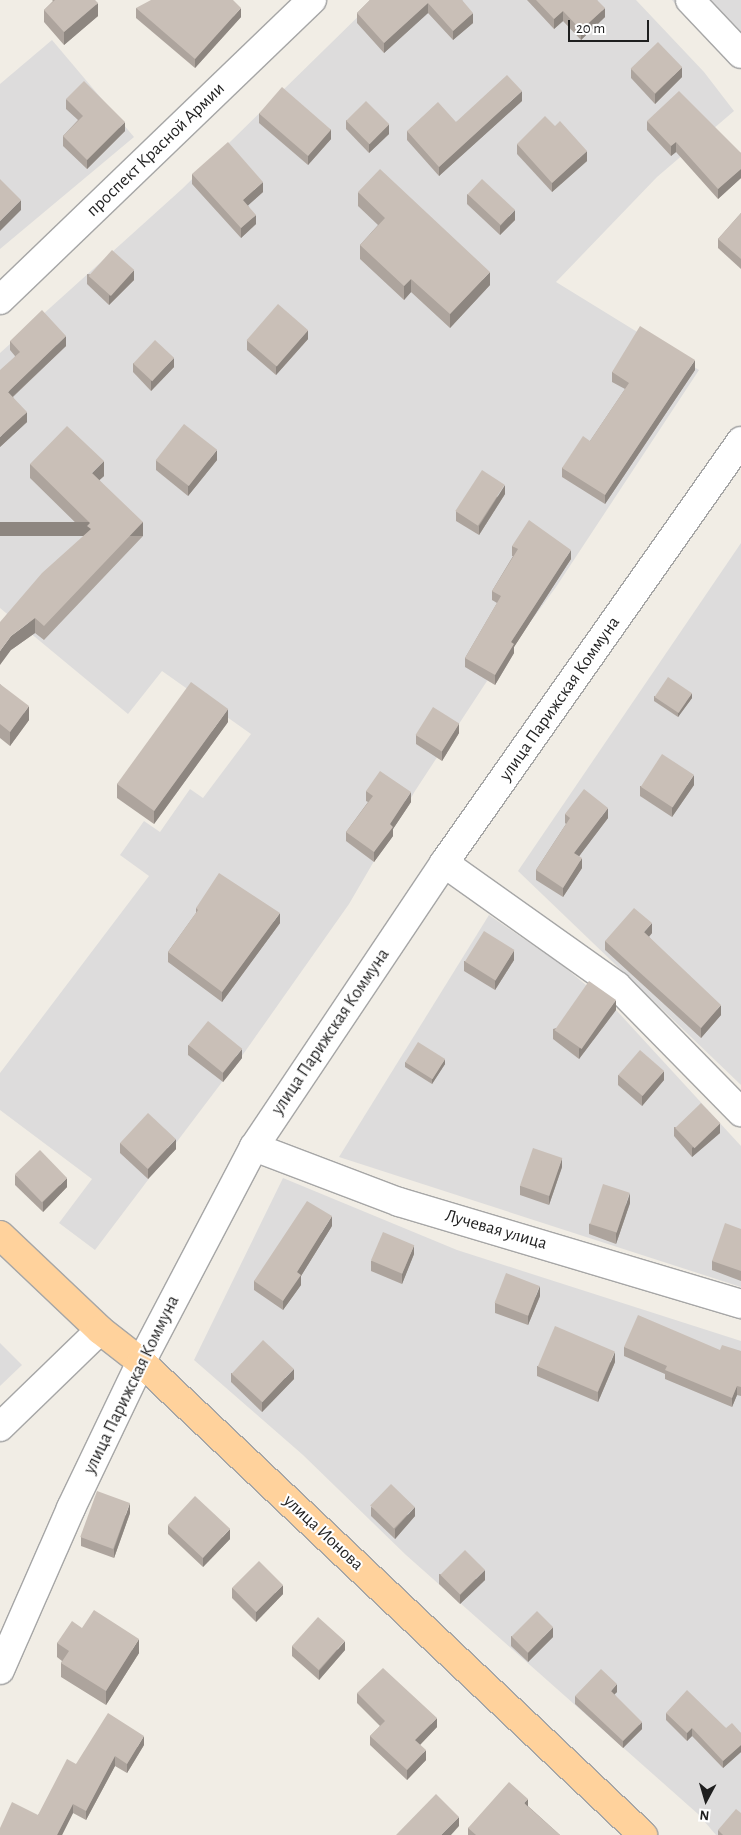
<!DOCTYPE html>
<meta charset="utf-8">
<style>
body{margin:0}
#map{position:relative;width:741px;height:1835px;overflow:hidden;background:#f1ede5;font-family:"Alegreya Sans",sans-serif}
div>[style]{position:absolute}
[style*='--x']{left:calc(var(--x)*1px);top:calc(var(--y)*1px);width:calc(var(--w)*1px);rotate:calc(var(--a)*1deg)}
.residential>*{inset:0;background:#dddcdc}
.roads{filter:drop-shadow(1px 0 #a6a6a6) drop-shadow(-1px 0 #a6a6a6) drop-shadow(0 1px #a6a6a6) drop-shadow(0 -1px #a6a6a6)}
.minor>*{height:28px;margin:-14px;padding:0 14px;transform-origin:14px;border-radius:14px;background:#fff}
.major>*{height:28px;margin:-14px;padding:0 14px;transform-origin:14px;border-radius:14px;background:#ffd29c}
.wall>*{inset:0;background:#ada49d}
.shaded-wall>*{inset:0;background:#8d8680;transform-origin:0 0}
.building>*{inset:0;background:#c9bfb7;transform-origin:0 0}
span{translate:-50% -50%;white-space:nowrap;text-align:center;line-height:1.15;-webkit-text-stroke:4px #fff;paint-order:stroke}
.street-label{font-size:18px;color:#1f1f1f}
.north{position:absolute;left:681px;top:1775px;width:50px;height:50px;-webkit-text-stroke:4px #fff;paint-order:stroke;rotate:186deg;font-size:14px;font-weight:700;line-height:20px;text-align:center;color:#1f1f1f}
.north::after{content:'';display:block;margin:auto;width:18px;height:22px;background:#1f1f1f;clip-path:polygon(50% 0,100% 100%,50% 72%,0 100%)}
.scale{position:absolute;left:568px;top:20px;width:81px;height:22px;box-sizing:border-box;border:2px solid #1f1f1f;border-top:0;padding-left:6px;font-size:15px;line-height:18px;white-space:nowrap;color:#1f1f1f;-webkit-text-stroke:4px #fff;paint-order:stroke}
</style>
<div id="map">
<div class="residential">
<i style="clip-path:polygon(375px 0,636px 0,704px 72px,734px 111px,657px 177px,556px 282px,699px 370px,556px 587px,487px 681px,415px 791px,349px 904px,244px 1053px,95px 1250px,59px 1223px,92px 1179px,0 1110px,0 1073px,149px 876px,120px 855px,144px 821px,160px 832px,190px 789px,203px 798px,251px 734px,162px 671px,128px 714px,0 608px,0 353px,182px 189px)"></i>
<i style="clip-path:polygon(672px 0,741px 0,741px 69px,689px 21px)"></i>
<i style="clip-path:polygon(52px 40px,134px 137px,0 249px,0 84px)"></i>
<i style="clip-path:polygon(741px 543px,741px 1085px,518px 871px)"></i>
<i style="clip-path:polygon(489px 915px,562px 965px,617px 1011px,741px 1146px,741px 1287px,339px 1157px)"></i>
<i style="clip-path:polygon(283px 1178px,457px 1250px,741px 1341px,741px 1835px,716px 1835px,698px 1814px,406px 1555px,303px 1455px,194px 1360px)"></i>
<i style="clip-path:polygon(0 1343px,22px 1365px,0 1386px)"></i>
</div>
<div class="roads">
<div class="minor">
<i style="--x:690;--y:0;--w:74;--a:46.6"></i>
<i style="--x:0;--y:300;--w:433;--a:-43.9"></i>
<i style="--x:444;--y:863;--w:212;--a:35.4"></i>
<i style="--x:617;--y:986;--w:177;--a:45.5"></i>
<i style="--x:254;--y:1147;--w:155;--a:20.8"></i>
<i style="--x:399;--y:1202;--w:357;--a:16.6"></i>
<i style="--x:0;--y:1427;--w:139;--a:-44.1"></i>
<i style="--x:0;--y:1670;--w:177;--a:-66.3"></i>
<i style="--x:71;--y:1508;--w:162;--a:-64.4"></i>
<i style="--x:141;--y:1362;--w:243;--a:-62.3"></i>
<i style="--x:254;--y:1147;--w:342;--a:-56.2"></i>
<i style="--x:444;--y:863;--w:516;--a:-54.86"></i>
</div>
<div class="major">
<i style="--x:0;--y:1235;--w:138;--a:43.5"></i>
<i style="--x:100;--y:1330;--w:52;--a:38"></i>
<i style="--x:141;--y:1362;--w:690;--a:43.3"></i>
</div>
</div>
<div class="wall">
<i style="clip-path:polygon(52px 0,95px 0,98px 16px,64px 45px,44px 22px,44px 10px,53px 1px)"></i>
<i style="clip-path:polygon(370px 0,462px 0,473px 23px,453px 40px,428px 13px,384px 53px,357px 23px,357px 13px)"></i>
<i style="clip-path:polygon(527px 0,597px 0,605px 17px,581px 40px,563px 21px,554px 29px)"></i>
<i style="clip-path:polygon(136px 8px,241px 17px,195px 68px,136px 18px)"></i>
<i style="clip-path:polygon(631px 69px,682px 77px,655px 104px,631px 78px)"></i>
<i style="clip-path:polygon(66px 99px,125px 131px,87px 169px,63px 146px,63px 136px,78px 120px,66px 109px)"></i>
<i style="clip-path:polygon(522px 101px,439px 176px,407px 140px,407px 131px,456px 122px)"></i>
<i style="clip-path:polygon(259px 113px,331px 139px,308px 165px,259px 123px)"></i>
<i style="clip-path:polygon(346px 120px,389px 134px,369px 153px,346px 129px)"></i>
<i style="clip-path:polygon(647px 121px,741px 153px,741px 178px,718px 199px,676px 152px,671px 156px,647px 130px)"></i>
<i style="clip-path:polygon(517px 144px,587px 161px,552px 192px,517px 154px)"></i>
<i style="clip-path:polygon(192px 174px,263px 192px,248px 205px,256px 224px,241px 238px,192px 184px)"></i>
<i style="clip-path:polygon(358px 192px,490px 285px,450px 328px,411px 292px,404px 300px,360px 259px,360px 245px,378px 225px,358px 206px)"></i>
<i style="clip-path:polygon(467px 194px,515px 220px,500px 235px,467px 204px)"></i>
<i style="clip-path:polygon(741px 213px,741px 269px,718px 248px,718px 239px)"></i>
<i style="clip-path:polygon(87px 274px,134px 280px,109px 305px,87px 284px)"></i>
<i style="clip-path:polygon(308px 339px,276px 375px,247px 350px,247px 340px)"></i>
<i style="clip-path:polygon(10px 341px,66px 346px,13px 397px,27px 422px,0 447px,15px 356px,10px 350px)"></i>
<i style="clip-path:polygon(133px 363px,174px 367px,151px 391px,133px 372px)"></i>
<i style="clip-path:polygon(695px 370px,605px 504px,562px 477px,562px 468px,590px 441px,625px 389px,612px 382px,612px 372px)"></i>
<i style="clip-path:polygon(156px 460px,217px 460px,188px 496px,156px 470px)"></i>
<i style="clip-path:polygon(30px 464px,104px 476px,99px 480px,143px 536px,44px 640px,35px 633px,11px 650px,86px 533px,30px 478px)"></i>
<i style="clip-path:polygon(505px 494px,479px 535px,456px 521px,456px 511px)"></i>
<i style="clip-path:polygon(512px 546px,571px 559px,514px 647px,514px 653px,495px 685px,465px 667px,465px 658px,497px 603px,492px 600px,492px 591px,513px 556px,512px 556px)"></i>
<i style="clip-path:polygon(0 684px,29px 720px,10px 746px,0 738px)"></i>
<i style="clip-path:polygon(654px 696px,692px 698px,678px 717px,654px 701px)"></i>
<i style="clip-path:polygon(228px 722px,154px 824px,117px 798px,117px 784px)"></i>
<i style="clip-path:polygon(459px 733px,442px 761px,416px 744px,416px 735px)"></i>
<i style="clip-path:polygon(694px 785px,672px 817px,640px 796px,640px 786px)"></i>
<i style="clip-path:polygon(366px 791px,411px 802px,393px 829px,393px 836px,374px 862px,346px 841px,346px 832px,368px 802px,366px 801px)"></i>
<i style="clip-path:polygon(565px 814px,608px 818px,579px 856px,582px 868px,563px 897px,536px 880px,536px 870px,566px 824px,565px 823px)"></i>
<i style="clip-path:polygon(196px 908px,280px 923px,222px 1002px,168px 962px,168px 952px,196px 913px)"></i>
<i style="clip-path:polygon(652px 933px,649px 937px,721px 1015px,701px 1038px,605px 950px,605px 941px)"></i>
<i style="clip-path:polygon(514px 960px,495px 990px,464px 971px,464px 961px)"></i>
<i style="clip-path:polygon(616px 1010px,579px 1059px,553px 1039px,553px 1029px)"></i>
<i style="clip-path:polygon(188px 1045px,242px 1058px,223px 1082px,188px 1055px)"></i>
<i style="clip-path:polygon(405px 1062px,445px 1064px,432px 1084px,405px 1067px)"></i>
<i style="clip-path:polygon(618px 1075px,664px 1080px,642px 1106px,618px 1085px)"></i>
<i style="clip-path:polygon(674px 1127px,720px 1133px,692px 1157px,674px 1136px)"></i>
<i style="clip-path:polygon(120px 1143px,176px 1149px,148px 1179px,120px 1153px)"></i>
<i style="clip-path:polygon(562px 1167px,549px 1205px,520px 1195px,520px 1186px)"></i>
<i style="clip-path:polygon(15px 1175px,67px 1187px,43px 1212px,15px 1185px)"></i>
<i style="clip-path:polygon(630px 1203px,616px 1244px,589px 1234px,589px 1224px)"></i>
<i style="clip-path:polygon(332px 1226px,301px 1276px,301px 1285px,283px 1310px,254px 1290px,254px 1281px)"></i>
<i style="clip-path:polygon(741px 1229px,741px 1281px,712px 1270px,712px 1261px)"></i>
<i style="clip-path:polygon(414px 1254px,402px 1284px,371px 1271px,371px 1261px)"></i>
<i style="clip-path:polygon(540px 1296px,528px 1325px,495px 1313px,495px 1303px)"></i>
<i style="clip-path:polygon(624px 1347px,741px 1351px,741px 1396px,737px 1395px,732px 1407px,665px 1379px,665px 1374px,624px 1356px)"></i>
<i style="clip-path:polygon(615px 1362px,598px 1402px,537px 1376px,537px 1366px)"></i>
<i style="clip-path:polygon(231px 1373px,294px 1379px,262px 1412px,231px 1382px)"></i>
<i style="clip-path:polygon(371px 1507px,415px 1516px,395px 1539px,371px 1516px)"></i>
<i style="clip-path:polygon(130px 1513px,114px 1558px,81px 1546px,81px 1537px)"></i>
<i style="clip-path:polygon(168px 1525px,230px 1539px,203px 1567px,168px 1534px)"></i>
<i style="clip-path:polygon(439px 1574px,485px 1580px,460px 1604px,439px 1584px)"></i>
<i style="clip-path:polygon(232px 1588px,283px 1594px,256px 1622px,232px 1598px)"></i>
<i style="clip-path:polygon(82px 1628px,139px 1653px,106px 1705px,61px 1677px,61px 1663px,62px 1661px,57px 1657px,57px 1643px)"></i>
<i style="clip-path:polygon(511px 1636px,553px 1637px,528px 1662px,511px 1646px)"></i>
<i style="clip-path:polygon(292px 1646px,345px 1650px,319px 1680px,292px 1656px)"></i>
<i style="clip-path:polygon(617px 1692px,614px 1694px,642px 1729px,623px 1748px,575px 1704px,575px 1696px)"></i>
<i style="clip-path:polygon(357px 1693px,437px 1727px,420px 1745px,426px 1760px,407px 1780px,370px 1745px,370px 1736px,380px 1726px,357px 1703px)"></i>
<i style="clip-path:polygon(666px 1713px,726px 1728px,741px 1733px,741px 1752px,723px 1768px,692px 1736px,687px 1741px,666px 1720px)"></i>
<i style="clip-path:polygon(144px 1745px,127px 1773px,115px 1766px,86px 1820px,73px 1813px,62px 1835px,0 1835px,38px 1815px,76px 1764px)"></i>
<i style="clip-path:polygon(528px 1806px,560px 1835px,468px 1835px,468px 1828px)"></i>
<i style="clip-path:polygon(718px 1830px,741px 1835px,718px 1835px)"></i>
</div>
<div class="shaded-wall">
<i style="clip-path:polygon(98px 3px,98px 16px,64px 45px,64px 32px)"></i>
<i style="clip-path:polygon(428px 3px,428px 13px,384px 53px,384px 43px)"></i>
<i style="clip-path:polygon(241px 8px,241px 17px,195px 68px,195px 59px)"></i>
<i style="clip-path:polygon(605px 8px,605px 17px,581px 40px,581px 30px)"></i>
<i style="clip-path:polygon(563px 11px,563px 21px,554px 29px,554px 19px)"></i>
<i style="clip-path:polygon(473px 13px,473px 23px,453px 40px,453px 31px)"></i>
<i style="clip-path:polygon(682px 67px,682px 77px,655px 104px,655px 94px)"></i>
<i style="clip-path:polygon(522px 91px,522px 101px,439px 176px,439px 167px)"></i>
<i style="clip-path:polygon(125px 122px,125px 131px,87px 169px,87px 160px)"></i>
<i style="clip-path:polygon(389px 124px,389px 134px,369px 153px,369px 143px)"></i>
<i style="clip-path:polygon(331px 129px,331px 139px,308px 165px,308px 155px)"></i>
<i style="clip-path:polygon(676px 142px,676px 152px,671px 156px,671px 146px)"></i>
<i style="clip-path:polygon(587px 151px,587px 161px,552px 192px,552px 183px)"></i>
<i style="clip-path:polygon(741px 169px,741px 178px,718px 199px,718px 189px)"></i>
<i style="clip-path:polygon(263px 182px,263px 192px,243px 210px,243px 200px)"></i>
<i style="clip-path:polygon(21px 200px,21px 210px,0 231px,0 221px)"></i>
<i style="clip-path:polygon(515px 210px,515px 220px,500px 235px,500px 226px)"></i>
<i style="clip-path:polygon(256px 215px,256px 224px,241px 238px,241px 228px)"></i>
<i style="clip-path:polygon(134px 270px,134px 280px,109px 305px,109px 296px)"></i>
<i style="clip-path:polygon(490px 272px,490px 285px,450px 328px,450px 314px)"></i>
<i style="clip-path:polygon(411px 279px,411px 292px,404px 300px,404px 286px)"></i>
<i style="clip-path:polygon(308px 330px,308px 339px,276px 375px,276px 366px)"></i>
<i style="clip-path:polygon(66px 336px,66px 346px,8px 401px,8px 392px)"></i>
<i style="clip-path:polygon(174px 358px,174px 367px,151px 391px,151px 381px)"></i>
<i style="clip-path:polygon(695px 360px,695px 370px,605px 504px,605px 495px)"></i>
<i style="clip-path:polygon(27px 412px,27px 422px,0 447px,0 437px)"></i>
<i style="clip-path:polygon(217px 450px,217px 460px,188px 496px,188px 486px)"></i>
<i style="clip-path:polygon(104px 461px,104px 476px,92px 487px,92px 473px)"></i>
<i style="clip-path:polygon(505px 485px,505px 494px,479px 535px,479px 526px)"></i>
<i style="left:143px;top:522px;width:14px;height:144px;rotate:90deg"></i>
<i style="clip-path:polygon(571px 550px,571px 559px,514px 647px,514px 653px,495px 685px,495px 675px,511px 642px)"></i>
<i style="clip-path:polygon(35px 618px,35px 633px,11px 650px,0 665px,0 651px,11px 636px)"></i>
<i style="clip-path:polygon(692px 693px,692px 698px,678px 717px,678px 712px)"></i>
<i style="clip-path:polygon(29px 706px,29px 720px,10px 746px,10px 732px)"></i>
<i style="clip-path:polygon(228px 709px,228px 722px,154px 824px,154px 811px)"></i>
<i style="clip-path:polygon(459px 723px,459px 733px,442px 761px,442px 751px)"></i>
<i style="clip-path:polygon(694px 775px,694px 785px,672px 817px,672px 807px)"></i>
<i style="clip-path:polygon(411px 792px,411px 802px,393px 829px,393px 836px,374px 862px,374px 852px,390px 824px)"></i>
<i style="clip-path:polygon(608px 808px,608px 818px,574px 863px,574px 853px)"></i>
<i style="clip-path:polygon(582px 858px,582px 868px,563px 897px,563px 888px)"></i>
<i style="clip-path:polygon(280px 913px,280px 923px,222px 1002px,222px 992px)"></i>
<i style="clip-path:polygon(652px 923px,652px 933px,644px 942px,644px 932px)"></i>
<i style="clip-path:polygon(514px 950px,514px 960px,495px 990px,495px 981px)"></i>
<i style="clip-path:polygon(616px 1000px,616px 1010px,579px 1059px,579px 1049px)"></i>
<i style="clip-path:polygon(721px 1005px,721px 1015px,701px 1038px,701px 1028px)"></i>
<i style="clip-path:polygon(242px 1049px,242px 1058px,223px 1082px,223px 1073px)"></i>
<i style="clip-path:polygon(445px 1059px,445px 1064px,432px 1084px,432px 1079px)"></i>
<i style="clip-path:polygon(664px 1071px,664px 1080px,642px 1106px,642px 1096px)"></i>
<i style="clip-path:polygon(720px 1123px,720px 1133px,692px 1157px,692px 1148px)"></i>
<i style="clip-path:polygon(176px 1139px,176px 1149px,148px 1179px,148px 1169px)"></i>
<i style="clip-path:polygon(562px 1158px,562px 1167px,549px 1205px,549px 1195px)"></i>
<i style="clip-path:polygon(67px 1178px,67px 1187px,43px 1212px,43px 1202px)"></i>
<i style="clip-path:polygon(630px 1193px,630px 1203px,616px 1244px,616px 1234px)"></i>
<i style="clip-path:polygon(332px 1216px,332px 1226px,301px 1276px,301px 1285px,283px 1310px,283px 1301px,297px 1272px)"></i>
<i style="clip-path:polygon(414px 1245px,414px 1254px,402px 1284px,402px 1274px)"></i>
<i style="clip-path:polygon(540px 1286px,540px 1296px,528px 1325px,528px 1316px)"></i>
<i style="clip-path:polygon(615px 1352px,615px 1362px,598px 1402px,598px 1392px)"></i>
<i style="clip-path:polygon(294px 1369px,294px 1379px,262px 1412px,262px 1402px)"></i>
<i style="clip-path:polygon(737px 1386px,737px 1395px,732px 1407px,732px 1398px)"></i>
<i style="clip-path:polygon(130px 1503px,130px 1513px,114px 1558px,114px 1549px)"></i>
<i style="clip-path:polygon(415px 1507px,415px 1516px,395px 1539px,395px 1529px)"></i>
<i style="clip-path:polygon(230px 1529px,230px 1539px,203px 1567px,203px 1558px)"></i>
<i style="clip-path:polygon(485px 1570px,485px 1580px,460px 1604px,460px 1595px)"></i>
<i style="clip-path:polygon(283px 1585px,283px 1594px,256px 1622px,256px 1612px)"></i>
<i style="clip-path:polygon(553px 1627px,553px 1637px,528px 1662px,528px 1653px)"></i>
<i style="clip-path:polygon(139px 1639px,139px 1653px,106px 1705px,106px 1691px)"></i>
<i style="clip-path:polygon(345px 1641px,345px 1650px,319px 1680px,319px 1671px)"></i>
<i style="clip-path:polygon(617px 1684px,617px 1692px,611px 1698px,611px 1691px)"></i>
<i style="clip-path:polygon(437px 1718px,437px 1727px,415px 1750px,415px 1740px)"></i>
<i style="clip-path:polygon(642px 1722px,642px 1729px,623px 1748px,623px 1741px)"></i>
<i style="clip-path:polygon(692px 1728px,692px 1736px,687px 1741px,687px 1733px)"></i>
<i style="clip-path:polygon(144px 1736px,144px 1745px,127px 1773px,127px 1764px)"></i>
<i style="clip-path:polygon(741px 1745px,741px 1752px,723px 1768px,723px 1761px)"></i>
<i style="clip-path:polygon(426px 1750px,426px 1760px,407px 1780px,407px 1770px)"></i>
<i style="clip-path:polygon(115px 1756px,115px 1766px,86px 1820px,86px 1811px)"></i>
<i style="clip-path:polygon(528px 1799px,528px 1809px,524px 1803px)"></i>
<i style="clip-path:polygon(73px 1804px,73px 1813px,62px 1835px,57px 1835px)"></i>
<i style="clip-path:polygon(459px 1817px,459px 1826px,451px 1835px,441px 1835px)"></i>
</div>
<div class="building">
<i style="clip-path:polygon(55px 0,95px 0,98px 3px,64px 32px,44px 10px)"></i>
<i style="clip-path:polygon(151px 0,233px 0,241px 8px,195px 59px,136px 8px)"></i>
<i style="clip-path:polygon(370px 0,462px 0,473px 13px,453px 31px,428px 3px,384px 43px,357px 13px)"></i>
<i style="clip-path:polygon(536px 0,597px 0,605px 8px,581px 30px,563px 11px,554px 19px)"></i>
<i style="left:658px;top:42px;width:35px;height:38px;rotate:46deg"></i>
<i style="clip-path:polygon(507px 75px,522px 91px,439px 167px,407px 131px,438px 102px,456px 122px)"></i>
<i style="clip-path:polygon(84px 81px,125px 122px,87px 160px,63px 136px,83px 116px,66px 99px)"></i>
<i style="left:282px;top:87px;width:65px;height:35px;rotate:41deg"></i>
<i style="clip-path:polygon(679px 91px,741px 153px,741px 169px,718px 189px,676px 142px,671px 146px,647px 121px)"></i>
<i style="left:366px;top:101px;width:33px;height:28px;rotate:45deg"></i>
<i style="clip-path:polygon(545px 116px,555px 126px,560px 121px,587px 151px,552px 183px,517px 144px)"></i>
<i style="clip-path:polygon(228px 142px,263px 182px,243px 200px,256px 215px,241px 228px,192px 174px)"></i>
<i style="clip-path:polygon(380px 169px,490px 272px,450px 314px,411px 279px,404px 286px,360px 245px,385px 218px,358px 192px)"></i>
<i style="clip-path:polygon(0 179px,21px 200px,0 221px)"></i>
<i style="left:482px;top:179px;width:45px;height:21px;rotate:43deg"></i>
<i style="clip-path:polygon(741px 213px,741px 259px,718px 239px)"></i>
<i style="left:112px;top:250px;width:30px;height:35px;rotate:42deg"></i>
<i style="left:278px;top:304px;width:40px;height:48px;rotate:41deg"></i>
<i style="clip-path:polygon(42px 310px,66px 336px,8px 392px,27px 412px,0 437px,0 370px,20px 352px,10px 341px)"></i>
<i style="clip-path:polygon(640px 326px,695px 360px,605px 495px,562px 468px,583px 436px,590px 441px,629px 383px,612px 372px)"></i>
<i style="left:155px;top:340px;width:26px;height:32px;rotate:43deg"></i>
<i style="left:184px;top:424px;width:42px;height:46px;rotate:38deg"></i>
<i style="clip-path:polygon(67px 426px,104px 461px,92px 473px,143px 522px,44px 626px,35px 618px,11px 636px,0 651px,0 622px,42px 573px,91px 529px,87px 526px,90px 523px,30px 464px)"></i>
<i style="left:482px;top:470px;width:27px;height:49px;rotate:33deg"></i>
<i style="clip-path:polygon(529px 520px,571px 550px,511px 642px,514px 644px,495px 675px,465px 658px,501px 596px,492px 591px,518px 549px,512px 546px)"></i>
<i style="left:668px;top:677px;width:29px;height:24px;rotate:34deg"></i>
<i style="left:191px;top:682px;width:46px;height:126px;rotate:36deg"></i>
<i style="clip-path:polygon(0 684px,29px 706px,10px 732px,0 724px)"></i>
<i style="left:433px;top:707px;width:31px;height:33px;rotate:32deg"></i>
<i style="left:662px;top:754px;width:38px;height:39px;rotate:33deg"></i>
<i style="clip-path:polygon(380px 771px,411px 792px,390px 824px,393px 827px,374px 852px,346px 832px,373px 796px,366px 791px)"></i>
<i style="clip-path:polygon(584px 789px,608px 808px,574px 853px,582px 858px,563px 888px,536px 870px,570px 818px,565px 814px)"></i>
<i style="clip-path:polygon(219px 873px,280px 913px,222px 992px,168px 952px,198px 910px,196px 908px)"></i>
<i style="clip-path:polygon(634px 908px,652px 923px,644px 932px,721px 1005px,701px 1028px,605px 941px)"></i>
<i style="left:484px;top:931px;width:36px;height:36px;rotate:32deg"></i>
<i style="left:589px;top:981px;width:33px;height:60px;rotate:35deg"></i>
<i style="left:208px;top:1021px;width:44px;height:31px;rotate:39deg"></i>
<i style="left:418px;top:1042px;width:32px;height:24px;rotate:32deg"></i>
<i style="left:640px;top:1050px;width:32px;height:33px;rotate:41deg"></i>
<i style="left:701px;top:1103px;width:28px;height:36px;rotate:46deg"></i>
<i style="left:148px;top:1113px;width:38px;height:41px;rotate:43deg"></i>
<i style="left:533px;top:1148px;width:31px;height:40px;rotate:19deg"></i>
<i style="left:40px;top:1150px;width:39px;height:35px;rotate:46deg"></i>
<i style="left:603px;top:1184px;width:28px;height:42px;rotate:18deg"></i>
<i style="clip-path:polygon(307px 1201px,332px 1216px,297px 1272px,301px 1275px,283px 1301px,254px 1281px)"></i>
<i style="clip-path:polygon(725px 1223px,741px 1229px,741px 1271px,712px 1261px)"></i>
<i style="left:383px;top:1232px;width:34px;height:31px;rotate:23deg"></i>
<i style="left:506px;top:1273px;width:36px;height:32px;rotate:21deg"></i>
<i style="clip-path:polygon(638px 1315px,720px 1350px,722px 1345px,741px 1351px,741px 1387px,737px 1386px,732px 1398px,665px 1370px,667px 1366px,624px 1347px)"></i>
<i style="left:555px;top:1326px;width:65px;height:44px;rotate:23deg"></i>
<i style="left:263px;top:1340px;width:42px;height:46px;rotate:43deg"></i>
<i style="left:391px;top:1484px;width:33px;height:30px;rotate:44deg"></i>
<i style="left:97px;top:1491px;width:35px;height:49px;rotate:20deg"></i>
<i style="left:195px;top:1496px;width:48px;height:40px;rotate:43deg"></i>
<i style="left:465px;top:1550px;width:28px;height:35px;rotate:45deg"></i>
<i style="left:259px;top:1561px;width:34px;height:38px;rotate:45deg"></i>
<i style="clip-path:polygon(94px 1610px,139px 1639px,106px 1691px,61px 1663px,69px 1651px,57px 1643px,72px 1621px,82px 1628px)"></i>
<i style="left:537px;top:1611px;width:23px;height:36px;rotate:45deg"></i>
<i style="left:318px;top:1617px;width:36px;height:39px;rotate:42deg"></i>
<i style="clip-path:polygon(383px 1668px,437px 1718px,415px 1740px,426px 1750px,407px 1770px,370px 1736px,385px 1721px,357px 1693px)"></i>
<i style="clip-path:polygon(601px 1669px,617px 1684px,611px 1691px,642px 1722px,623px 1741px,575px 1696px)"></i>
<i style="clip-path:polygon(687px 1690px,726px 1728px,732px 1723px,741px 1733px,741px 1745px,723px 1761px,692px 1728px,687px 1733px,666px 1713px)"></i>
<i style="clip-path:polygon(108px 1713px,144px 1736px,127px 1764px,115px 1756px,86px 1811px,73px 1804px,57px 1835px,0 1835px,0 1828px,12px 1802px,38px 1815px,67px 1759px,76px 1764px)"></i>
<i style="clip-path:polygon(509px 1782px,528px 1799px,524px 1803px,560px 1835px,476px 1835px,468px 1828px)"></i>
<i style="clip-path:polygon(436px 1794px,459px 1817px,441px 1835px,396px 1835px)"></i>
<i style="clip-path:polygon(736px 1809px,741px 1813px,741px 1835px,723px 1835px,718px 1830px)"></i>
</div>
<div class="street-label">
<span style="left:156px;top:150px;rotate:-44deg">проспект Красной Армии</span>
<span style="left:560px;top:699px;rotate:-55deg">улица Парижская Коммуна</span>
<span style="left:331px;top:1032px;rotate:-56deg">улица Парижская Коммуна</span>
<span style="left:496px;top:1230px;rotate:16deg">Лучевая улица</span>
<span style="left:132px;top:1385px;rotate:-64deg">улица Парижская Коммуна</span>
<span style="left:323px;top:1533px;rotate:43deg">улица Ионова</span>
</div>
<div class="north">N</div>
<div class="scale">20 m</div>
</div>
